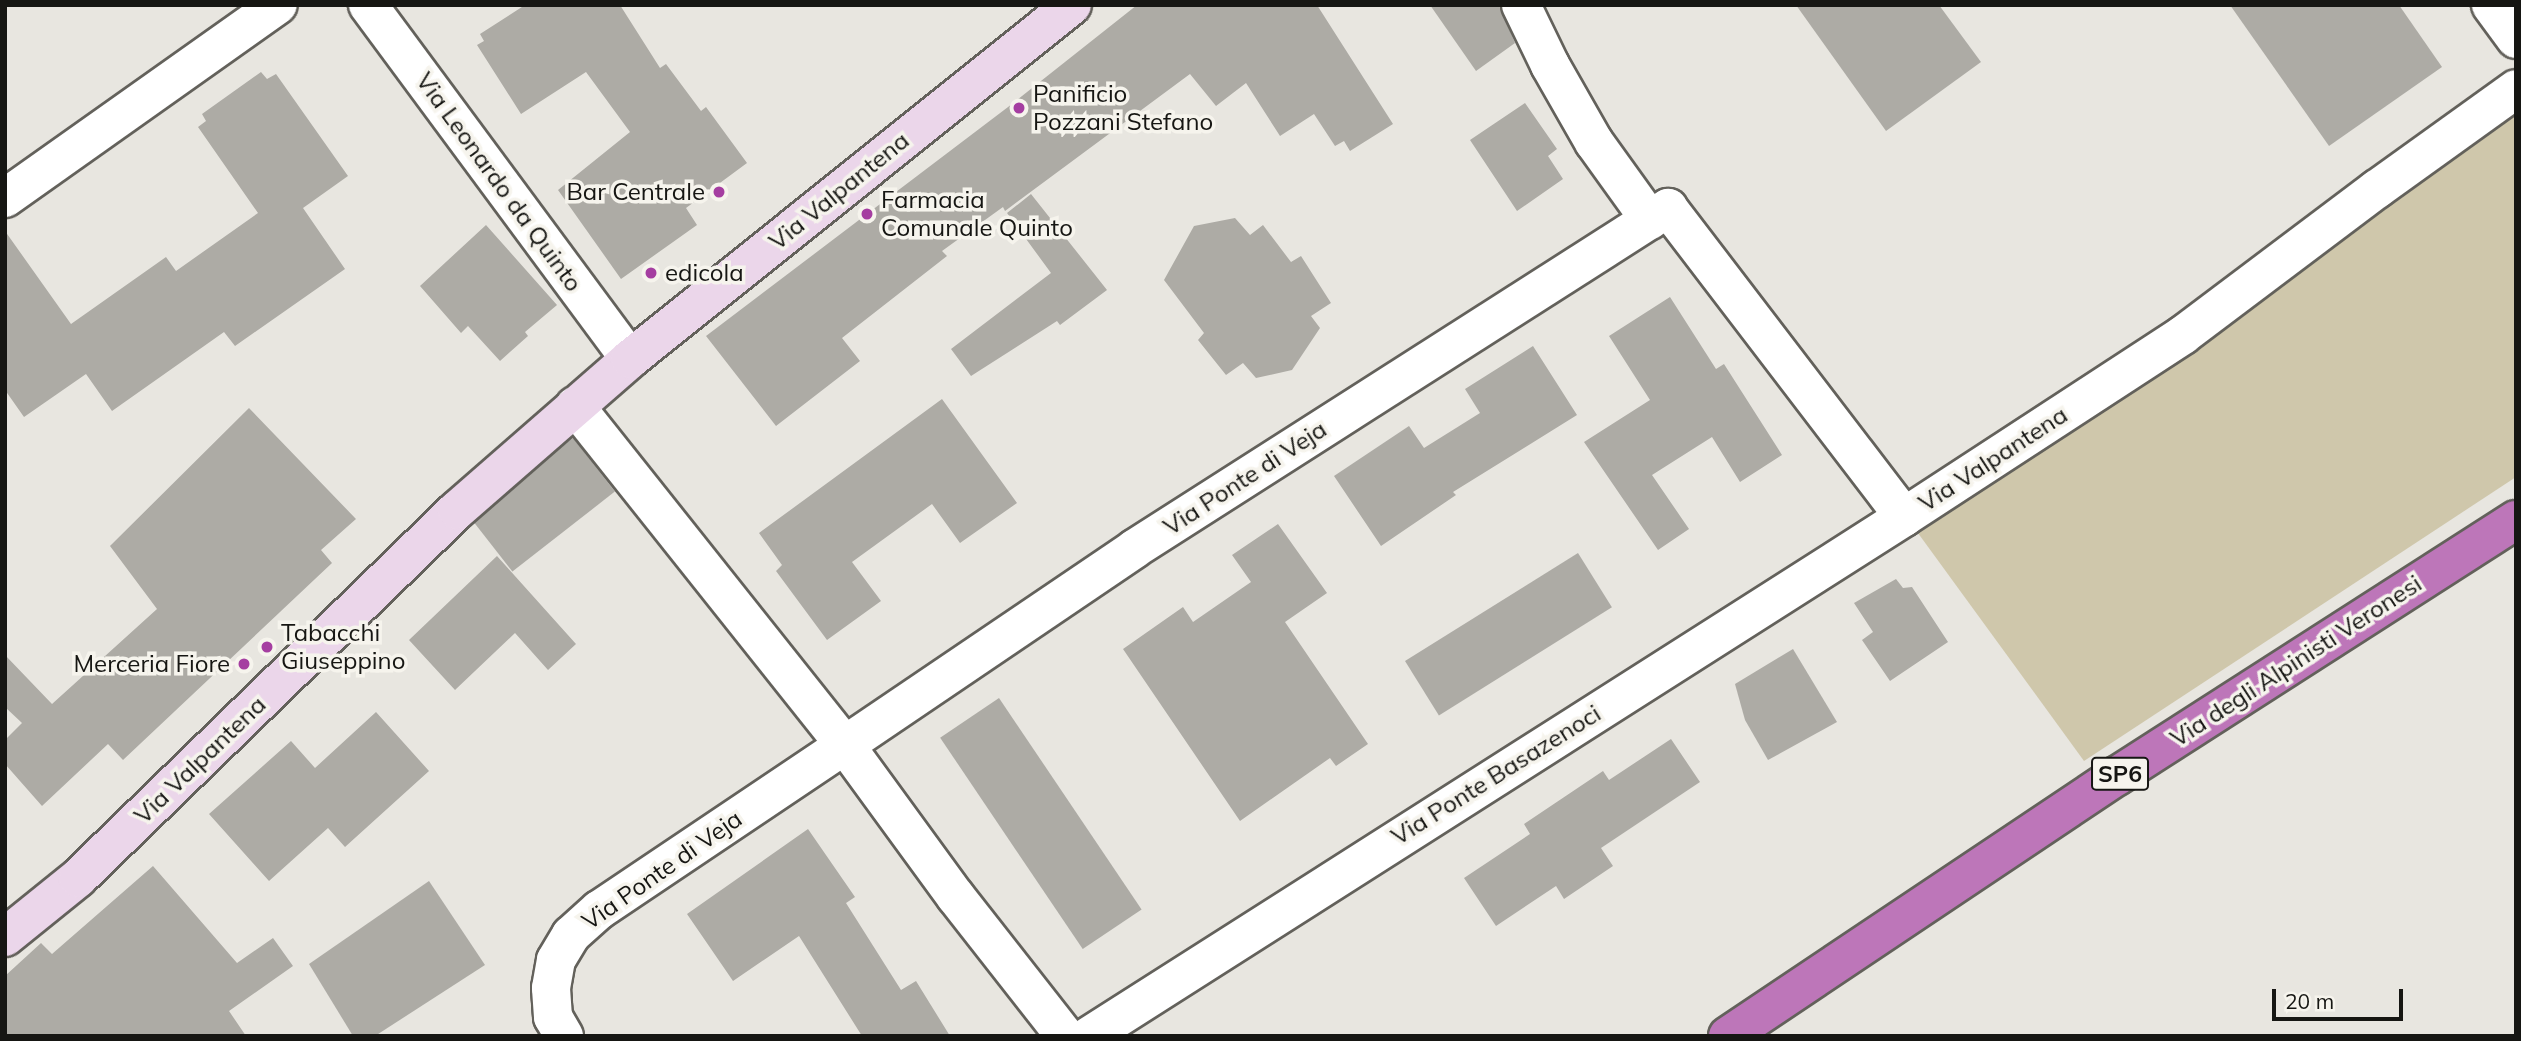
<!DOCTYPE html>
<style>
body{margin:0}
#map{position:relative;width:2521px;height:1041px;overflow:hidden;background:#e8e6e0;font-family:Mulish,sans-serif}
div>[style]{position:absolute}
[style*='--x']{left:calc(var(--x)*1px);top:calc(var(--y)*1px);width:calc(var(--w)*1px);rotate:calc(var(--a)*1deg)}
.green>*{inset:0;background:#cfc7ab}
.building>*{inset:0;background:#adaba5;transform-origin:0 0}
.roads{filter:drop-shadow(2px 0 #63615b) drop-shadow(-2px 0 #63615b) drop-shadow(0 2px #63615b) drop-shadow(0 -2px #63615b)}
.street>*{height:38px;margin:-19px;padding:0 19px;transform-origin:19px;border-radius:19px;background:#fff}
.secondary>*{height:38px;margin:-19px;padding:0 19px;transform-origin:19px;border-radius:19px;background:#ebd6ea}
.highway>*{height:38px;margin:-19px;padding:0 19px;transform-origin:19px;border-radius:19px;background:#bd76b9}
.dots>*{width:19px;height:19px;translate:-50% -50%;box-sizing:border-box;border:4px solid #f6f4ed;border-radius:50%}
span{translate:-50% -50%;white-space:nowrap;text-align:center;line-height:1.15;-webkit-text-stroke:7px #f6f4ed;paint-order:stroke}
.shield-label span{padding:2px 5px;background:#f6f4ed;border:2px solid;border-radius:5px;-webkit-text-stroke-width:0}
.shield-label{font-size:23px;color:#161613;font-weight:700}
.poi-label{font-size:24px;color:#161613}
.left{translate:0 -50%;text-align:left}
.right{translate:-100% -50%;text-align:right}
.street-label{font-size:24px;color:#161613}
.frame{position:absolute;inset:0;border:7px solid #161613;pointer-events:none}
.scale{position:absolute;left:2272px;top:989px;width:131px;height:32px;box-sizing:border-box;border:4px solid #161613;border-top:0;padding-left:9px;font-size:21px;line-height:24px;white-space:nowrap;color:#161613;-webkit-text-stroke:5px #f6f4ed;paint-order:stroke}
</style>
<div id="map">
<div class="green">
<i style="clip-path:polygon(2516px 100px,2516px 477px,2084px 761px,1915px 529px)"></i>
</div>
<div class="building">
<i style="clip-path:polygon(525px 5px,620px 5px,660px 68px,666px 64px,701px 111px,706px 107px,747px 163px,686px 208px,697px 225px,621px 279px,558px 190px,630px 132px,586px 72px,521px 114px,477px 45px,484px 41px,480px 34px)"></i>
<i style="clip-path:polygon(1137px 5px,1317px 5px,1393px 124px,1350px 151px,1344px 141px,1335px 146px,1314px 114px,1280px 136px,1246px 83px,1216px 106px,1190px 74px,1005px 211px,1003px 207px,942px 251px,947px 256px,842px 338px,860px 361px,776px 426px,706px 336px,1012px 104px)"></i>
<i style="clip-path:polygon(1430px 5px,1499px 5px,1515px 43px,1476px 71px)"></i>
<i style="clip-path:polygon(1796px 5px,1939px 5px,1981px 62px,1886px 131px)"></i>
<i style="clip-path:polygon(2230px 5px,2399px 5px,2442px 67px,2329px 146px)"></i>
<i style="clip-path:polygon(261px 72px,267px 79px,276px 74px,348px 176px,303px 208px,345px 269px,235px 346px,224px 332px,112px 411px,86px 374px,24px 417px,5px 390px,5px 231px,71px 324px,166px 257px,176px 271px,258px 213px,198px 127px,206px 121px,202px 114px)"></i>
<i style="clip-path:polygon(1525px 103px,1557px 149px,1548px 156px,1563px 179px,1517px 211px,1470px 140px)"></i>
<i style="clip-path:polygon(1031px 194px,1107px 290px,1060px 325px,1057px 321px,971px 376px,951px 349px,1051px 273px,1007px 213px)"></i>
<i style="clip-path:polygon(1235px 218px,1250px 235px,1263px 225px,1291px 262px,1301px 256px,1331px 303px,1311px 316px,1320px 328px,1292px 370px,1256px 378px,1243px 363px,1226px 375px,1198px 340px,1204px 333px,1164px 280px,1194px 226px)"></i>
<i style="clip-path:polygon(486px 225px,557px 305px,525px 332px,528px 336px,500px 361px,468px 326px,461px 333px,420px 286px)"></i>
<i style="clip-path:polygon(1670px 297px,1716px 369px,1724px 364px,1782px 455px,1740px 482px,1712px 437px,1652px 475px,1689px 529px,1658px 550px,1584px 442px,1650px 400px,1609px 336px)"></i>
<i style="clip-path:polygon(1533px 346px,1577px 415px,1453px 492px,1456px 495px,1381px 546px,1334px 476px,1409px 426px,1424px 448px,1480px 413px,1465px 389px)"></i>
<i style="clip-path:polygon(942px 399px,1017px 503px,960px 543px,932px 504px,852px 562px,881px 601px,827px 640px,776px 571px,782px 565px,759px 533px)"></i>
<i style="clip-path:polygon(249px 408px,356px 519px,321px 550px,332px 563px,123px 760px,108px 744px,42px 806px,5px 764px,5px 740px,22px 723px,5px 707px,5px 655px,52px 704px,157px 609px,110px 546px)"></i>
<i style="left:573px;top:438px;width:68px;height:130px;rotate:52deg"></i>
<i style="clip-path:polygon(1278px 524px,1327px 593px,1285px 622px,1368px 744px,1336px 766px,1330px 758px,1240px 821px,1123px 649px,1183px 607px,1193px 622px,1251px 582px,1232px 555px)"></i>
<i style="left:1578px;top:553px;width:64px;height:204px;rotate:58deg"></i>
<i style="clip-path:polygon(497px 556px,576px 644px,548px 670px,515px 633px,455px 690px,409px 640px)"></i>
<i style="clip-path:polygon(1896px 579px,1903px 588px,1912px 587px,1948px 642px,1890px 681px,1862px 640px,1873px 632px,1854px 603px)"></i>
<i style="clip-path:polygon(1793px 649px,1837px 722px,1768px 760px,1745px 720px,1735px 684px)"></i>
<i style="left:999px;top:698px;width:255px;height:71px;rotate:56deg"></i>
<i style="clip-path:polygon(376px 712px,429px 771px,345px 847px,328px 828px,269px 881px,209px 814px,291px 741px,315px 768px)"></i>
<i style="clip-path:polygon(1671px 739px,1700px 782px,1601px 848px,1613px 866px,1564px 899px,1556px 886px,1496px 926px,1464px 878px,1530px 834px,1524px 824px,1603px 771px,1609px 780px)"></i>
<i style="clip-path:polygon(808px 829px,855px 897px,846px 903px,901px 990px,916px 981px,950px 1036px,862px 1036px,799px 936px,733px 981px,687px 914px)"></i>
<i style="clip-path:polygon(153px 866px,237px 963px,273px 938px,293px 966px,229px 1011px,246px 1036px,5px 1036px,5px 976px,41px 943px,52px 954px)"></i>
<i style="clip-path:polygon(429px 881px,485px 965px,375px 1036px,353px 1036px,309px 964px)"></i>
</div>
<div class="roads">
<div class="street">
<i style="--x:368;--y:5;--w:440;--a:53.5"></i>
<i style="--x:1521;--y:5;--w:67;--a:64.2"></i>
<i style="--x:1550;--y:65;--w:89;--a:60.3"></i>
<i style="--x:1594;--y:142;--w:96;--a:54.3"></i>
<i style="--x:2491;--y:5;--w:42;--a:53.7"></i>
<i style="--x:5;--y:198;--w:334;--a:-35.3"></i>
<i style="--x:575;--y:406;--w:433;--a:51.5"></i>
<i style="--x:845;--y:745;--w:349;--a:-34.1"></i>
<i style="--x:1134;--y:549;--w:634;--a:-32.56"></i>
<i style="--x:1668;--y:208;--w:389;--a:52.6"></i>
<i style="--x:1904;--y:517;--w:333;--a:-33.1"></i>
<i style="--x:2183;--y:335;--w:243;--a:-37"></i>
<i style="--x:2377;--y:189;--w:171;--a:-35.7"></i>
<i style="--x:564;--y:1036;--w:22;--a:-120"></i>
<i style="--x:553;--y:1017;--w:29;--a:-94"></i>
<i style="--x:551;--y:988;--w:28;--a:-80"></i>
<i style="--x:556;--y:960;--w:29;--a:-59"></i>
<i style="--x:571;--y:935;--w:38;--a:-42"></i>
<i style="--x:599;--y:910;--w:296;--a:-33.9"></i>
<i style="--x:845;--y:745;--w:188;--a:53.9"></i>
<i style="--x:956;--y:897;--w:177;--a:51.9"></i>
<i style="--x:1089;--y:1036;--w:966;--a:-32.49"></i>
</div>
<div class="secondary">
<i style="--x:5;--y:937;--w:94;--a:-38.9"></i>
<i style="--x:78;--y:878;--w:528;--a:-44.16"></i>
<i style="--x:457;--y:510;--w:230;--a:-41.1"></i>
<i style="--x:630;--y:359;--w:566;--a:-38.69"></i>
</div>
<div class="highway">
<i style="--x:1728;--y:1036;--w:468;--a:-33.8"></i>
<i style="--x:2117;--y:776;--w:474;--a:-32.7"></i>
</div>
</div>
<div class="dots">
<i style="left:1019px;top:108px;background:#a53ea1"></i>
<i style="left:719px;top:192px;background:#a53ea1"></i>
<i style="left:867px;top:214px;background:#a53ea1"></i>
<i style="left:651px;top:273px;background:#a53ea1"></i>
<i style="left:267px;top:647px;background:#a53ea1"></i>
<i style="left:244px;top:664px;background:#a53ea1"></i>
</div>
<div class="shield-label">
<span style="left:2120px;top:774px">SP6</span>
</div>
<div class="poi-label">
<span class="left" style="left:1033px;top:108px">Panificio<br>Pozzani Stefano</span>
<span class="right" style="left:705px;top:192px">Bar Centrale</span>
<span class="left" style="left:881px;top:214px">Farmacia<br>Comunale Quinto</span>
<span class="left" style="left:665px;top:273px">edicola</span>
<span class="left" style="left:281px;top:647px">Tabacchi<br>Giuseppino</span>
<span class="right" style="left:230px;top:664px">Merceria Fiore</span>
</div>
<div class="street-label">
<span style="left:499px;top:182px;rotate:54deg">Via Leonardo da Quinto</span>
<span style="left:839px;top:191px;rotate:-39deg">Via Valpantena</span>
<span style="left:1993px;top:459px;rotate:-33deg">Via Valpantena</span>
<span style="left:1245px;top:478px;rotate:-33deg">Via Ponte di Veja</span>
<span style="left:2296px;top:661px;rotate:-33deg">Via degli Alpinisti Veronesi</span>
<span style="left:200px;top:760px;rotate:-44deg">Via Valpantena</span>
<span style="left:1496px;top:775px;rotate:-32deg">Via Ponte Basazenoci</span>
<span style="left:662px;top:870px;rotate:-35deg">Via Ponte di Veja</span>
</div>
<div class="frame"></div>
<div class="scale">20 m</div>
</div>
